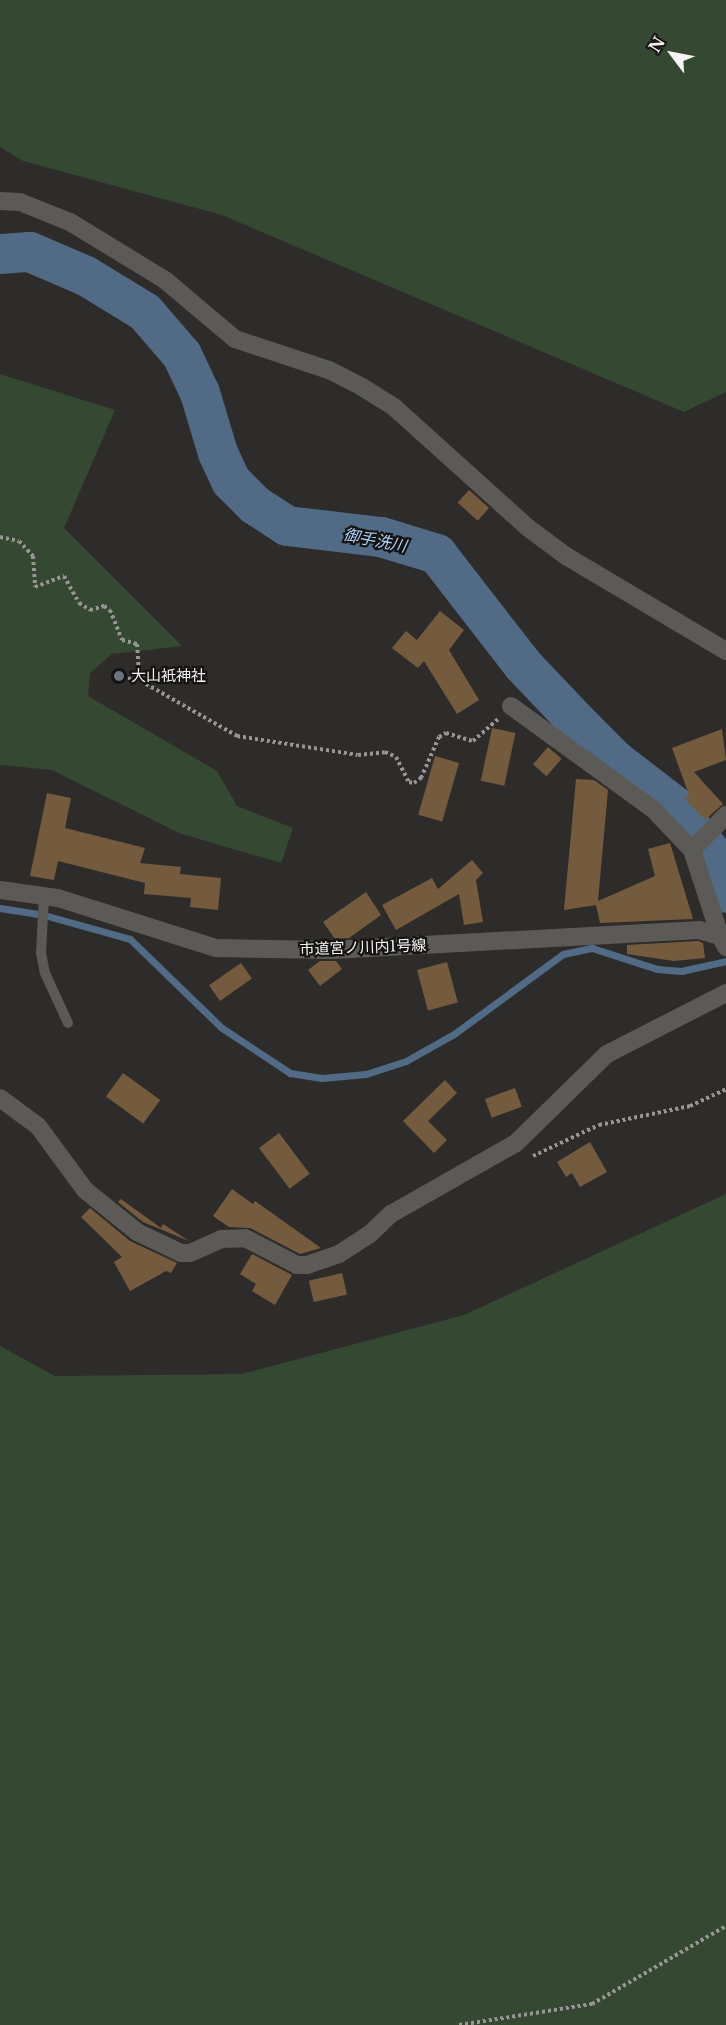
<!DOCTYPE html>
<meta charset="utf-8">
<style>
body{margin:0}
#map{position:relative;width:726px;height:2025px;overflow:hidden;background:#2e2c2a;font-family:"Libre Baskerville","Noto Sans JP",serif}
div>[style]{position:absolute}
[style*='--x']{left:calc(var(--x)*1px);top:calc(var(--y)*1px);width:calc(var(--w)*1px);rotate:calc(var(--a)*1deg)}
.green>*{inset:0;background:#344832}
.stream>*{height:7px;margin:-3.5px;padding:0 3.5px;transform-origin:3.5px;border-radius:3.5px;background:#516b87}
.river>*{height:40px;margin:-20px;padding:0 20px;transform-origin:20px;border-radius:20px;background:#516b87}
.building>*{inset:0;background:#755b3e;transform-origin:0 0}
.path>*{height:4px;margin-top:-2px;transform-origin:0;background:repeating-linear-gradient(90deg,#989694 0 3px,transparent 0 6px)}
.lane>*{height:10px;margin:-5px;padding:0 5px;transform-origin:5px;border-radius:5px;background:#5c5a57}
.street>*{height:18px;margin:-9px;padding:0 9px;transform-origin:9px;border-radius:9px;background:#5c5a57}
.dots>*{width:16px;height:16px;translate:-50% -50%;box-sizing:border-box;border:3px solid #151413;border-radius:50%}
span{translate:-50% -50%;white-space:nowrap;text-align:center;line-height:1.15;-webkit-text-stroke:4.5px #151413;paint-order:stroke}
.poi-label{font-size:15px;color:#f6f4f3}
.left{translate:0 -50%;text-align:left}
.street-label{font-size:15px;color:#f6f4f3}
.water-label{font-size:16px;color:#add2f9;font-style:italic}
.north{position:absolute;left:642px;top:24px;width:60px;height:60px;-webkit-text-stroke:4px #151413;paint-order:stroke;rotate:302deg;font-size:16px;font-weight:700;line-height:24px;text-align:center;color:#f6f4f3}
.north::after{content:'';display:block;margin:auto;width:21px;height:27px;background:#f6f4f3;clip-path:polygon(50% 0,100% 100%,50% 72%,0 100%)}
</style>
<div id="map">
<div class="green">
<i style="clip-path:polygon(0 0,726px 0,726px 392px,684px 412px,222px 215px,23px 161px,0 147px)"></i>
<i style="clip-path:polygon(0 374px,115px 410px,64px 528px,182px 646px,112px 654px,90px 673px,88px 696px,217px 771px,237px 806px,293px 828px,281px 863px,179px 833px,52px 770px,0 765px)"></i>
<i style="clip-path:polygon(726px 1194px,726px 2025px,0 2025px,0 1346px,55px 1376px,242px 1374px,464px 1315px)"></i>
</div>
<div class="stream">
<i style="--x:0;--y:908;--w:45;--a:9"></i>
<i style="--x:44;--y:915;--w:89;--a:15.6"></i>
<i style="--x:130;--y:939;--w:128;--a:44.1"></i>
<i style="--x:222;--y:1028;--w:82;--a:33.5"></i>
<i style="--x:290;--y:1073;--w:32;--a:9"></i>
<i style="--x:322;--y:1078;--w:44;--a:-5.2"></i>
<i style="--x:366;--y:1074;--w:42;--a:-18"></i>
<i style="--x:406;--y:1061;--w:55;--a:-29.4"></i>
<i style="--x:454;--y:1034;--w:135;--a:-36.3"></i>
<i style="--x:563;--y:954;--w:30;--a:-12"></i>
<i style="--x:592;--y:948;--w:68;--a:17.9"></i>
<i style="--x:657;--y:969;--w:24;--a:5"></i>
<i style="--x:681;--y:971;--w:46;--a:-12.5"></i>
</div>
<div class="river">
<i style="--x:0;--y:254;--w:30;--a:-4"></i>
<i style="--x:30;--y:252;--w:61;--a:23.2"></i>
<i style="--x:86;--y:276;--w:69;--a:31.4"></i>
<i style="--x:145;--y:312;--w:57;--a:49.3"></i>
<i style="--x:182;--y:355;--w:42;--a:64.7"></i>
<i style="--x:200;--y:393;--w:63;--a:73.3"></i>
<i style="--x:218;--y:453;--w:31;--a:65"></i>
<i style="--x:231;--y:481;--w:34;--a:45"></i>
<i style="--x:255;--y:505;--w:38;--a:33"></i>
<i style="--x:287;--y:526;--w:95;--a:6.7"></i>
<i style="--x:381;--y:537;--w:59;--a:16.9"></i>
<i style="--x:437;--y:554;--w:140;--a:52.2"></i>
<i style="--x:523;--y:665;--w:79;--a:46.5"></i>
<i style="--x:577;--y:722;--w:54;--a:45"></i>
<i style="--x:615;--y:760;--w:77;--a:37.6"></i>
<i style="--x:676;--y:807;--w:54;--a:52.5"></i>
<i style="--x:709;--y:850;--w:46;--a:68.4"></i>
</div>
<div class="building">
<i style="left:469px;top:490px;width:27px;height:17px;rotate:42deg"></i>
<i style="clip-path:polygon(440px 611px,464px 630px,449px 650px,479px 700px,457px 714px,424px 661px,418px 668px,392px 648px,406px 631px,417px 640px)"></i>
<i style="left:492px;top:728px;width:24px;height:54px;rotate:12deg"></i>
<i style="clip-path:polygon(722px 729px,726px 760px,694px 772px,723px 804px,705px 820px,685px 799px,689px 795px,672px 748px)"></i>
<i style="left:548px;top:747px;width:18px;height:23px;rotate:41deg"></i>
<i style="left:435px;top:756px;width:25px;height:61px;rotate:16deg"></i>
<i style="clip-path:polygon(576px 779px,594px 780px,608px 790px,598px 901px,655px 876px,648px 849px,670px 843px,693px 919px,600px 923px,596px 905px,564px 910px)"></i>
<i style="clip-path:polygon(47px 793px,71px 798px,65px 828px,145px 848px,140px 863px,181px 867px,180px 874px,221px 878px,218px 910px,190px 907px,191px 898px,144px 894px,145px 883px,58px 861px,54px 880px,30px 876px)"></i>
<i style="clip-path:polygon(472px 860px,483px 873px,476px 880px,483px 922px,464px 925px,459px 894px,396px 930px,382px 905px,432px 878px,438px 889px)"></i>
<i style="clip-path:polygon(366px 892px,381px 915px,349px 938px,335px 939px,323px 922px)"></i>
<i style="clip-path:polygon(698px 941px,703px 943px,705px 958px,674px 961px,627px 954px,627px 945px)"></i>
<i style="clip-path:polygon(320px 961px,336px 961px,342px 969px,320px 986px,308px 970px)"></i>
<i style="left:447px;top:962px;width:42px;height:31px;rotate:75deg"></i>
<i style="left:241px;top:963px;width:19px;height:39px;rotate:55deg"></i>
<i style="left:123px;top:1073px;width:46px;height:29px;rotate:36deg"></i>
<i style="clip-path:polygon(445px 1080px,457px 1093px,428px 1121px,447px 1140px,434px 1153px,403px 1121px)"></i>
<i style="left:515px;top:1088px;width:20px;height:32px;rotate:70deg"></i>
<i style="left:279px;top:1133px;width:51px;height:25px;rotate:53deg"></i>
<i style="clip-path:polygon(590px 1142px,607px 1172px,580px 1187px,572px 1173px,566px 1177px,557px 1162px)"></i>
<i style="clip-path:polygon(232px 1189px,253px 1204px,255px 1201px,321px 1248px,300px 1254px,250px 1228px,229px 1227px,213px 1216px)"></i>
<i style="clip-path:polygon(121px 1199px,161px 1228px,163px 1224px,189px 1241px,143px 1222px,118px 1202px)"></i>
<i style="clip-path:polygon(90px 1208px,130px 1241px,177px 1263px,171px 1273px,166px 1271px,130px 1291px,114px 1262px,122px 1257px,81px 1217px)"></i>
<i style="clip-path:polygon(252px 1254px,292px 1275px,275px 1305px,252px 1291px,256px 1284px,240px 1274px)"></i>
<i style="left:342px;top:1273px;width:22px;height:34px;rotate:77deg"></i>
</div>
<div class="path">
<i style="--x:0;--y:537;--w:19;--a:12"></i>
<i style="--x:19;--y:541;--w:21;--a:47"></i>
<i style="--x:33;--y:556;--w:31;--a:86"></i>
<i style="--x:35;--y:587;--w:31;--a:-21"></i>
<i style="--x:64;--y:576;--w:31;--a:61"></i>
<i style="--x:79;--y:603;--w:13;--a:32"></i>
<i style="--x:90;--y:610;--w:15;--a:-16"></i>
<i style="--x:104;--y:606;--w:7;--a:34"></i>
<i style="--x:110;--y:610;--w:32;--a:68"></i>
<i style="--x:122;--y:640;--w:16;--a:15"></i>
<i style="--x:137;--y:644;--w:26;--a:86"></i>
<i style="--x:139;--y:670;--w:16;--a:63"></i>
<i style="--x:146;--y:684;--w:105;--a:29.7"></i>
<i style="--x:237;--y:736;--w:122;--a:8.9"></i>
<i style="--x:358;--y:755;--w:27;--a:-6"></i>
<i style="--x:385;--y:752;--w:12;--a:24"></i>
<i style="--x:396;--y:757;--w:28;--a:63"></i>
<i style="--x:409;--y:782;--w:5;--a:11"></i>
<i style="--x:414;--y:783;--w:9;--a:-36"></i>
<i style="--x:421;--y:778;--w:45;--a:-66.3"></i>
<i style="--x:439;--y:737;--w:8;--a:-30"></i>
<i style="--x:446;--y:733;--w:28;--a:17"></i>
<i style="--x:473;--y:741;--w:33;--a:-41"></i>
<i style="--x:128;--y:679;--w:14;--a:-12"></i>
<i style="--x:533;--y:1156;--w:73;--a:-25.2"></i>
<i style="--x:599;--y:1125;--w:93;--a:-11.8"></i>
<i style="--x:690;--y:1106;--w:40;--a:-25"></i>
<i style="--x:459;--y:2025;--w:135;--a:-9"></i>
<i style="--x:592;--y:2004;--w:155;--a:-30.2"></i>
</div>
<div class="lane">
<i style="--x:44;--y:896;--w:57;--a:93"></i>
<i style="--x:41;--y:953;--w:20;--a:79"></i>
<i style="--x:45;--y:973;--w:55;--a:65.3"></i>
</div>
<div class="street">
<i style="--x:0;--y:201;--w:20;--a:3"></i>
<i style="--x:20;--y:202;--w:54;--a:21.8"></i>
<i style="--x:70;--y:222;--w:111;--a:31.4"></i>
<i style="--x:165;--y:280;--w:92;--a:40.1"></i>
<i style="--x:235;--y:339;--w:99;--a:18.3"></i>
<i style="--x:329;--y:370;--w:37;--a:27"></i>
<i style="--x:362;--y:387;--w:39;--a:32"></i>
<i style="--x:395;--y:408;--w:178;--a:42"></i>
<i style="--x:527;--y:527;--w:49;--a:36.6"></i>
<i style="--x:566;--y:556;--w:186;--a:30.7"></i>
<i style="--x:511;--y:706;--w:177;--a:36"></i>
<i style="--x:654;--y:810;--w:55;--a:46.5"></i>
<i style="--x:0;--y:890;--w:59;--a:7.9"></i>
<i style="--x:58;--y:898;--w:166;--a:17.6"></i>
<i style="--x:216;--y:948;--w:116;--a:1"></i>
<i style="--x:332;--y:950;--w:368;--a:-3.1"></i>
<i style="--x:699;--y:930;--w:22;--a:16"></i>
<i style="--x:720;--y:936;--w:13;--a:61"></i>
<i style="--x:720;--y:936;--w:90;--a:-108"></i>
<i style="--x:692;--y:850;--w:49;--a:-45.8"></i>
<i style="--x:0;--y:1098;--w:47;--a:36.4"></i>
<i style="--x:38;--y:1126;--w:79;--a:53.7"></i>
<i style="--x:85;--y:1190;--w:67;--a:38.9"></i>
<i style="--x:137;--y:1232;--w:49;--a:25.5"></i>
<i style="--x:181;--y:1253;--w:9;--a:0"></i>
<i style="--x:190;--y:1253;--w:34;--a:-24"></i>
<i style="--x:221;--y:1239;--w:24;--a:-2"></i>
<i style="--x:245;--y:1238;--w:59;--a:27.4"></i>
<i style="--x:297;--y:1265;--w:10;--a:0"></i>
<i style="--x:307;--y:1265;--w:34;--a:-19"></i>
<i style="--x:339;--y:1254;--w:37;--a:-33"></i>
<i style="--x:370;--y:1234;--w:29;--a:-44"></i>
<i style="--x:391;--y:1214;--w:144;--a:-29.6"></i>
<i style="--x:516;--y:1143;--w:127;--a:-44.4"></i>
<i style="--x:607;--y:1054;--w:134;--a:-27.1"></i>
</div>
<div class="dots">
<i style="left:119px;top:676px;background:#6b7280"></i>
</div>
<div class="poi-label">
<span class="left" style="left:131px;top:676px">大山衹神社</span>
</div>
<div class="street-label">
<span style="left:363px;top:947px;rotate:-2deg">市道宮ノ川内1号線</span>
</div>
<div class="water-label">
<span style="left:375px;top:540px;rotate:11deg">御手洗川</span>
</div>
<div class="north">N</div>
</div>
